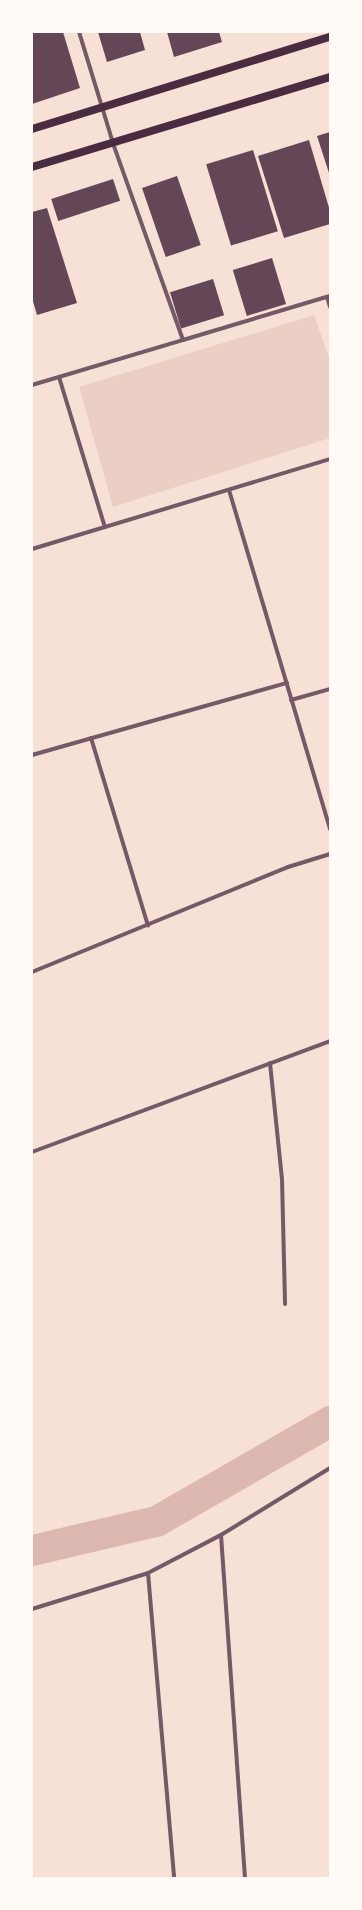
<!DOCTYPE html>
<style>
body{margin:0}
#map{position:relative;width:362px;height:1910px;overflow:hidden;background:#f7e1d7;font-family:Manrope,sans-serif}
div>[style]{position:absolute}
[style*='--x']{left:calc(var(--x)*1px);top:calc(var(--y)*1px);width:calc(var(--w)*1px);rotate:calc(var(--a)*1deg)}
.green>*{inset:0;background:#ebcfc5}
.canal>*{height:31px;margin:-15.5px;padding:0 15.5px;transform-origin:15.5px;border-radius:15.5px;background:#dcb8b0}
.building>*{inset:0;background:#644757;transform-origin:0 0}
.minor>*{height:4px;margin:-2px;padding:0 2px;transform-origin:2px;border-radius:2px;background:#755966}
.secondary>*{height:8px;margin:-4px;padding:0 4px;transform-origin:4px;border-radius:4px;background:#4a2c40}
span{translate:-50% -50%;white-space:nowrap;text-align:center;line-height:1.15;-webkit-text-stroke:3px #fffaf5;paint-order:stroke}
.frame{position:absolute;inset:0;border:33px solid #fffaf5;pointer-events:none}
</style>
<div id="map">
<div class="green">
<i style="clip-path:polygon(314px 315px,330px 360px,330px 438px,113px 507px,79px 387px)"></i>
</div>
<div class="canal">
<i style="--x:32;--y:1550;--w:127;--a:-13.2"></i>
<i style="--x:156;--y:1521;--w:201;--a:-29.9"></i>
</div>
<div class="building">
<i style="clip-path:polygon(32px 32px,63px 32px,80px 88px,32px 104px)"></i>
<i style="clip-path:polygon(98px 32px,140px 32px,145px 50px,107px 62px)"></i>
<i style="clip-path:polygon(167px 32px,219px 32px,222px 42px,174px 57px)"></i>
<i style="clip-path:polygon(330px 132px,330px 176px,317px 136px)"></i>
<i style="clip-path:polygon(309px 140px,330px 211px,330px 224px,284px 238px,258px 156px)"></i>
<i style="left:253px;top:150px;width:85px;height:49px;rotate:73deg"></i>
<i style="left:177px;top:176px;width:73px;height:37px;rotate:71deg"></i>
<i style="left:113px;top:179px;width:23px;height:65px;rotate:72deg"></i>
<i style="clip-path:polygon(47px 208px,77px 303px,37px 315px,32px 298px,32px 212px)"></i>
<i style="left:272px;top:258px;width:48px;height:41px;rotate:73deg"></i>
<i style="left:213px;top:279px;width:38px;height:45px;rotate:73deg"></i>
</div>
<div class="minor">
<i style="--x:327;--y:297;--w:10;--a:73"></i>
<i style="--x:183;--y:340;--w:153;--a:-16.7"></i>
<i style="--x:59;--y:377;--w:157;--a:73"></i>
<i style="--x:32;--y:385;--w:158;--a:-16.6"></i>
<i style="--x:183;--y:340;--w:209;--a:-109.6"></i>
<i style="--x:113;--y:143;--w:116;--a:-107"></i>
<i style="--x:229;--y:490;--w:354;--a:73.4"></i>
<i style="--x:32;--y:549;--w:311;--a:-16.8"></i>
<i style="--x:291;--y:700;--w:41;--a:-15.8"></i>
<i style="--x:91;--y:738;--w:196;--a:73.1"></i>
<i style="--x:32;--y:755;--w:265;--a:-15.8"></i>
<i style="--x:32;--y:972;--w:277;--a:-22.3"></i>
<i style="--x:288;--y:867;--w:44;--a:-17.2"></i>
<i style="--x:270;--y:1063;--w:117;--a:84.1"></i>
<i style="--x:282;--y:1179;--w:125;--a:88.6"></i>
<i style="--x:32;--y:1152;--w:318;--a:-20.4"></i>
<i style="--x:221;--y:1535;--w:344;--a:86"></i>
<i style="--x:148;--y:1573;--w:306;--a:85.1"></i>
<i style="--x:32;--y:1609;--w:121;--a:-17.2"></i>
<i style="--x:148;--y:1573;--w:82;--a:-27.5"></i>
<i style="--x:221;--y:1535;--w:128;--a:-31.6"></i>
</div>
<div class="secondary">
<i style="--x:32;--y:129;--w:312;--a:-17.2"></i>
<i style="--x:32;--y:167;--w:311;--a:-16.8"></i>
</div>
<div class="frame"></div>
</div>
